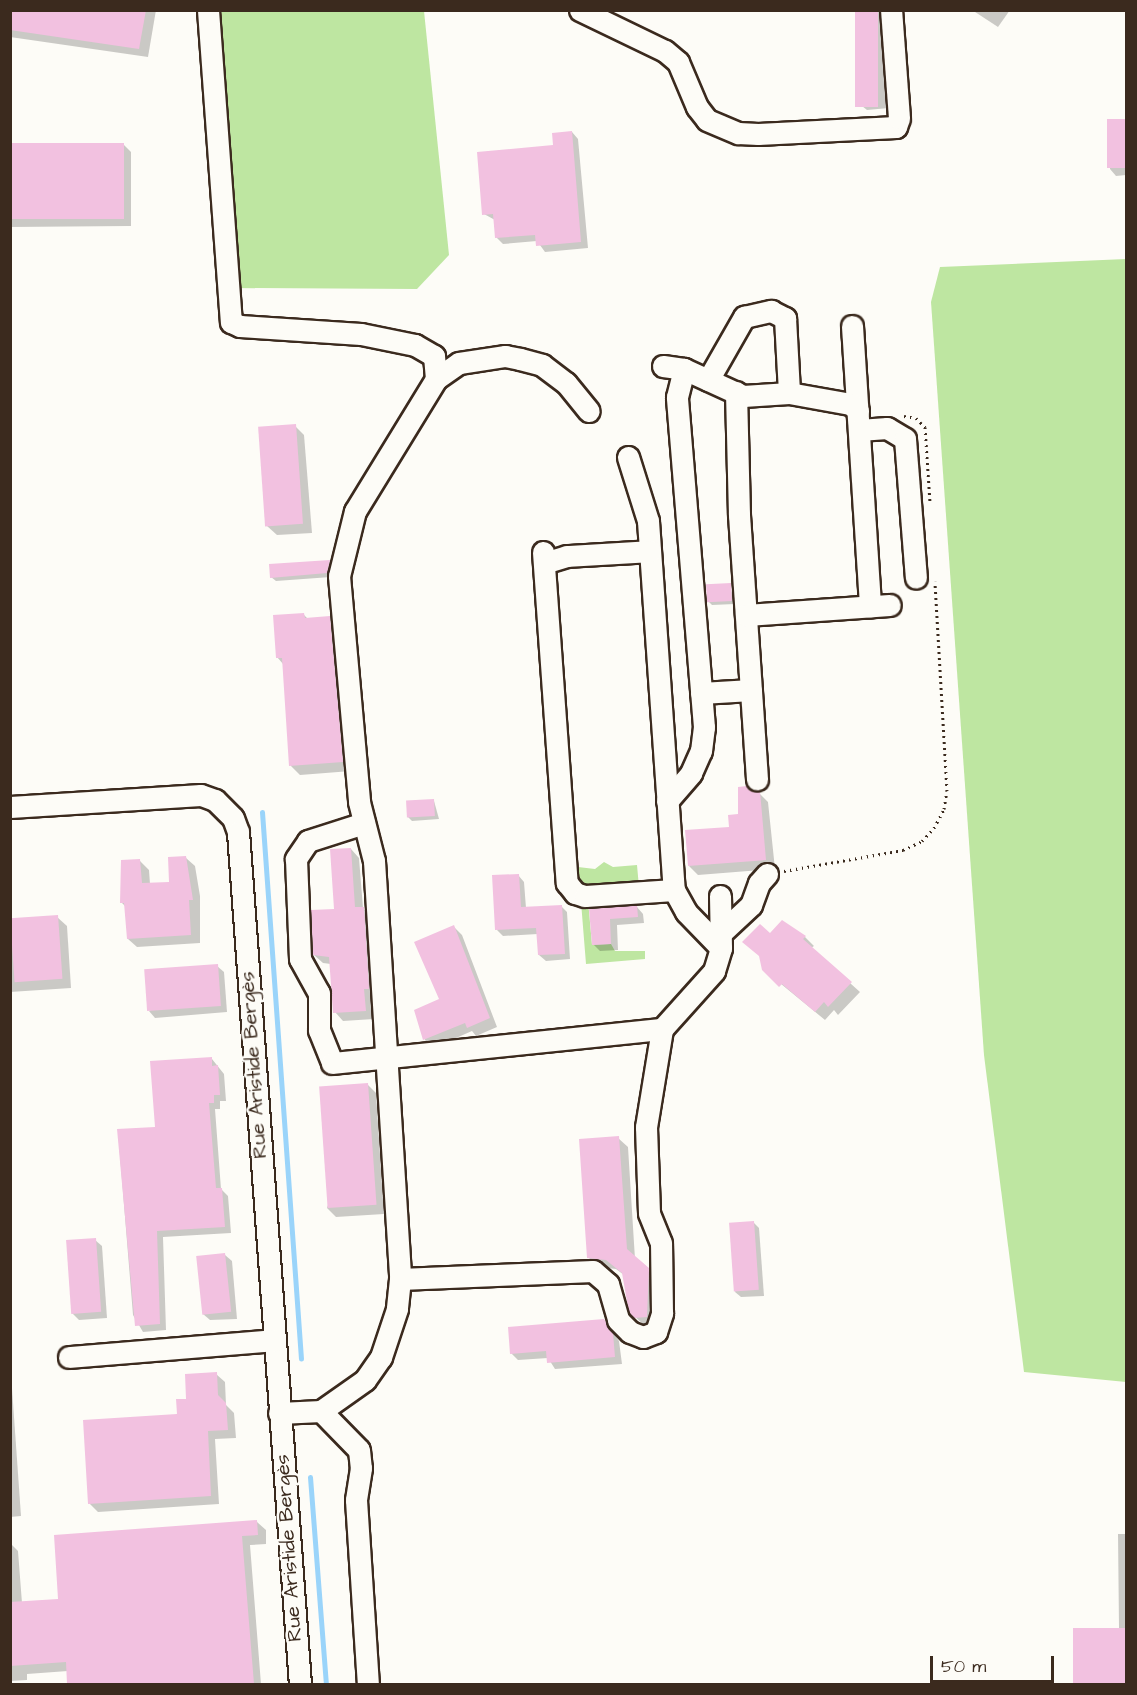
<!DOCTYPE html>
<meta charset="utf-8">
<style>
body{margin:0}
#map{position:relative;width:1137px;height:1695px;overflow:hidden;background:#fdfcf7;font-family:"Architects Daughter",sans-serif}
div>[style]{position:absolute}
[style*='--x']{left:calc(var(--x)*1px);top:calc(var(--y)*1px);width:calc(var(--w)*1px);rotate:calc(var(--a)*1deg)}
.green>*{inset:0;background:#bee6a1}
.shadow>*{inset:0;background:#0003}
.stream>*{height:5px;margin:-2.5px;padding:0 2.5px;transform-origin:2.5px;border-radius:2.5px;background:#9ad4fa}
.building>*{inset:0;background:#f2c1e0;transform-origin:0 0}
.path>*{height:3px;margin-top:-1.5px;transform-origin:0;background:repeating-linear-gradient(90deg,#3b2a1e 0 1.5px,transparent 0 6px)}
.roads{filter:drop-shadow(2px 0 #3b2a1e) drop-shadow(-2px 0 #3b2a1e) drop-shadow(0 2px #3b2a1e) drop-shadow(0 -2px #3b2a1e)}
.minor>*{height:21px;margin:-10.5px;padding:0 10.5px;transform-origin:10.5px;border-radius:10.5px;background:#fdfcf7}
span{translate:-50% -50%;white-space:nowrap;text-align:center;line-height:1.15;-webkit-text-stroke:5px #fdfcf7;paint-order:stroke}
.street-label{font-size:20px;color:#3b2a1e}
.frame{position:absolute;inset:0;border:12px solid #3b2a1e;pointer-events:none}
.scale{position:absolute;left:930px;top:1656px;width:124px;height:27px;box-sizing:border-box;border:3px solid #3b2a1e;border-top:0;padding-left:8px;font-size:18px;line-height:21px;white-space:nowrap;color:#3b2a1e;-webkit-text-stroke:4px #fdfcf7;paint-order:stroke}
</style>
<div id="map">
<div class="green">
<i style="clip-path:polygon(217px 11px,424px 11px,449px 255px,417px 289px,233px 288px)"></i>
<i style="clip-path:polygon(1126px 259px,1126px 1382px,1024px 1372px,984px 1055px,931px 302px,940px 267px)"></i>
<i style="clip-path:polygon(604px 862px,613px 867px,637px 865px,639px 887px,578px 886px,578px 867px,595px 869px)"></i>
<i style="clip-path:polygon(588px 900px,592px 945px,611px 944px,615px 951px,645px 951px,645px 959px,586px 964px,581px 902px)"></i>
</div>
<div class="shadow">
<i style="clip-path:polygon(10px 10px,156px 10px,148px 57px,10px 37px)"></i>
<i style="clip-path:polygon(856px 10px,882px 10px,889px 108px,867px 110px,862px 106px)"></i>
<i style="clip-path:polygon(972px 10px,1010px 10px,998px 27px)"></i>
<i style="clip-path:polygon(1126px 121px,1126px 175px,1116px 176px,1110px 169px,1108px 122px)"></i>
<i style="clip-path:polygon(572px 132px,578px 139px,588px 248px,545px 252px,537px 241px,503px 244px,496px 237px,495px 220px,484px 214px)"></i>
<i style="clip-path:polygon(123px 144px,131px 152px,131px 226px,10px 227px,10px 145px)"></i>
<i style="clip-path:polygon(295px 426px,304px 435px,312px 533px,277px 535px,267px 526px)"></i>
<i style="clip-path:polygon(329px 561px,333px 566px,331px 577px,276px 581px,271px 577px)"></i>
<i style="clip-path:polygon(730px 585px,735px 604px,712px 605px,709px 602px)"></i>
<i style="clip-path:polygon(304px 615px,308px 619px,329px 617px,338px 627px,351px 771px,300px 775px,291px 766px,283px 664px,277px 657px)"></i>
<i style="clip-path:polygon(759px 793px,768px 802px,775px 869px,698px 875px,689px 866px,731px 829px)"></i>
<i style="clip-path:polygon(434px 801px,439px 819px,412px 821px,408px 817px)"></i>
<i style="clip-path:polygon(351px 849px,359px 858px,363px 908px,372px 917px,374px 1019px,343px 1021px,335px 1012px,331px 964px,323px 963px,314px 955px,336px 910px)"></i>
<i style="clip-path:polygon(186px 858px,195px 866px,200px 896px,200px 943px,137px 947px,128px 939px,126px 907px,122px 903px,140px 861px,149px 870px,150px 884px,171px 883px)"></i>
<i style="clip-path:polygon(518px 875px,524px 882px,526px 908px,561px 906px,567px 912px,570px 959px,546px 961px,539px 955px,538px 934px,503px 936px,497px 930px)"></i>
<i style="clip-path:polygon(637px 907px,643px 914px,644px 923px,617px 925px,618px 950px,600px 951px,593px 944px,591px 910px)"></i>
<i style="clip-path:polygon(57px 917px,67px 926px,71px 988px,10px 992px,10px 920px)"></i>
<i style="clip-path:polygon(453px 926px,462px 935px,497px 1027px,476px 1036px,472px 1031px,433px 1048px,425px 1040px,416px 1011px,441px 1000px)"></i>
<i style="clip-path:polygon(770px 935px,805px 937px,814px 946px,811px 948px,860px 992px,838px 1015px,834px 1010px,825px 1020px,764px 970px)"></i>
<i style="clip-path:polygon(217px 966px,224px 972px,227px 1012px,155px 1018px,149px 1011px)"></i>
<i style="clip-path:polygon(212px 1059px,224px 1074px,226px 1101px,220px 1101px,220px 1109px,215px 1109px,221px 1189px,228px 1196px,231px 1233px,163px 1237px,166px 1330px,143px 1332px,133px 1315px,118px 1131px,156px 1128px)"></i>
<i style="clip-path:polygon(367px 1084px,376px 1093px,384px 1214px,336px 1217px,327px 1208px)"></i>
<i style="clip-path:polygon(618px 1138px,628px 1147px,635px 1259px,657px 1279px,656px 1325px,645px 1326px,631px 1313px,624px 1275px,616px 1269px,598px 1267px,589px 1258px)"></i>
<i style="clip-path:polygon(753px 1222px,759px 1228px,764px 1296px,741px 1297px,735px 1292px)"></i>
<i style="clip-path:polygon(95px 1240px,102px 1246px,107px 1318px,79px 1320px,72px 1313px)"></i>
<i style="clip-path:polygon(225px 1255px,232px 1261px,237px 1319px,210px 1320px,203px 1314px)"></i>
<i style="clip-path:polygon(604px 1321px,619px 1341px,622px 1364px,555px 1369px,548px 1358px,518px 1360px,511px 1353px)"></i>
<i style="clip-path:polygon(10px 1360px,21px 1516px,10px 1517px)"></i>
<i style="clip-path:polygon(216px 1374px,225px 1382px,226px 1405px,234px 1413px,236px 1438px,215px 1439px,219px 1504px,98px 1512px,89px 1503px)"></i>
<i style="clip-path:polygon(257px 1522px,266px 1530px,266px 1544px,250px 1545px,261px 1684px,69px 1684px,68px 1671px,27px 1674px,27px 1680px,10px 1681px,10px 1543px,18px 1551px,22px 1603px,60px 1600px)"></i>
<i style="clip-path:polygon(1118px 1534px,1126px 1534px,1126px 1684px,1076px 1684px,1075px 1630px,1119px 1629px)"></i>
</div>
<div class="stream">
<i style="--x:262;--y:812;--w:548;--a:85.92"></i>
<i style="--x:310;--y:1477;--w:208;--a:85.6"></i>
</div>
<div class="building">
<i style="clip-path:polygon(10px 10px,146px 10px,139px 49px,10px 30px)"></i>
<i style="left:855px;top:10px;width:23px;height:97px"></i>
<i style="left:1126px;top:119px;width:49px;height:19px;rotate:90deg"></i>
<i style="clip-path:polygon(572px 131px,581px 242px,536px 246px,535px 235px,495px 238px,493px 214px,482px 215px,477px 152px,553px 145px,552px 133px)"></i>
<i style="left:124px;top:143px;width:76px;height:114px;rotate:90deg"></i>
<i style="left:296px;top:424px;width:100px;height:38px;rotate:86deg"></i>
<i style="clip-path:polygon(330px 560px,327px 573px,270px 578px,269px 564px)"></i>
<i style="left:731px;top:583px;width:18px;height:25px;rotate:87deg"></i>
<i style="clip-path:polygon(304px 613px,305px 618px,330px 616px,343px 762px,289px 766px,282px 658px,276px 658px,273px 615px)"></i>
<i style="clip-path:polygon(747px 786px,760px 791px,766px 860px,688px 866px,685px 830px,729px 827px,728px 815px,738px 814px,738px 787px)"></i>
<i style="left:434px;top:799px;width:17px;height:28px;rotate:87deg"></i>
<i style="clip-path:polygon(351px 848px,355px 907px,364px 907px,369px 989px,364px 989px,366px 1011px,333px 1013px,329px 957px,313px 955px,311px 910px,334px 909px,330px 849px)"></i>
<i style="clip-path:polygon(186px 856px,193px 900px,189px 900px,191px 935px,127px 939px,124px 903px,120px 903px,121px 860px,140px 859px,142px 883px,169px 882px,168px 857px)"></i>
<i style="clip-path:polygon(519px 874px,521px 907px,562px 905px,565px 954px,538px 955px,536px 928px,495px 930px,492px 875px)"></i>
<i style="clip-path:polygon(637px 905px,638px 917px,610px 919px,611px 944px,592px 945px,589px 909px)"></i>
<i style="left:58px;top:915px;width:64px;height:48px;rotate:86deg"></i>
<i style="clip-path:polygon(782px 920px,806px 936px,803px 939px,852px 982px,828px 1007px,824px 1002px,815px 1012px,782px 984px,779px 987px,762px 970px,759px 956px,742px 942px,760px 924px,770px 933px)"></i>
<i style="clip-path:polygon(454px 925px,490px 1018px,467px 1028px,465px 1023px,423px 1040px,414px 1010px,439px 999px,414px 942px)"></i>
<i style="left:218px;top:964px;width:42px;height:74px;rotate:86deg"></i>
<i style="clip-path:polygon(212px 1057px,212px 1066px,218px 1065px,220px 1095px,214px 1095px,214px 1103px,209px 1103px,216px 1188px,222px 1188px,225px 1227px,157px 1231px,160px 1324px,135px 1326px,117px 1129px,155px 1127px,150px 1061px)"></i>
<i style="left:368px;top:1083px;width:122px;height:49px;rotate:86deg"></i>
<i style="clip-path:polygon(619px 1136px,627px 1249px,649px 1268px,647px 1317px,634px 1318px,629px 1313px,622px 1273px,606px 1260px,587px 1258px,579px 1139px)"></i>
<i style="left:754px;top:1221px;width:69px;height:25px;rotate:86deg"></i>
<i style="left:96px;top:1238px;width:74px;height:30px;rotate:86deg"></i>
<i style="left:225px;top:1253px;width:59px;height:29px;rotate:84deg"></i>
<i style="clip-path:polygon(604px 1319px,613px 1333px,615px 1357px,547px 1363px,546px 1351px,510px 1354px,508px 1327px)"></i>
<i style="clip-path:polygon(217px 1372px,218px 1395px,226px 1403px,228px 1430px,208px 1431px,211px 1496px,88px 1504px,83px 1420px,177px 1414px,176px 1399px,186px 1399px,185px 1374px)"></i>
<i style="clip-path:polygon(257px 1520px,258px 1535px,242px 1536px,254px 1684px,67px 1684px,66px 1662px,10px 1666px,10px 1602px,58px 1599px,54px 1535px)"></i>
<i style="left:1073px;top:1628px;width:53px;height:56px"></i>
</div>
<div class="path">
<i style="--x:904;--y:416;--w:12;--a:9"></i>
<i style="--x:916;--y:418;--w:13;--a:45"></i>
<i style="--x:925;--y:427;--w:75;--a:86.2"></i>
<i style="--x:784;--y:871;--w:121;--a:-10"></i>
<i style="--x:903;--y:850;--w:21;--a:-25"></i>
<i style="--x:922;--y:841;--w:18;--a:-47"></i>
<i style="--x:934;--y:828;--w:21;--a:-62"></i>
<i style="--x:944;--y:809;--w:18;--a:-81"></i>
<i style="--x:947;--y:791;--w:210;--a:-93.3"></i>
</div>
<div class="roads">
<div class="minor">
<i style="--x:208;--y:10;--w:313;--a:85.8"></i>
<i style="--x:231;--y:322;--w:10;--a:24"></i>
<i style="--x:240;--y:326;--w:121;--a:3.8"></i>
<i style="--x:361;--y:334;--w:55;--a:11.5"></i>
<i style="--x:415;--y:345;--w:22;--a:30"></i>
<i style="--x:434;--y:356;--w:23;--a:85"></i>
<i style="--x:436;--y:379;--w:155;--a:121.5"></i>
<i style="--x:355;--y:511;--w:67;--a:103.8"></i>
<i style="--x:339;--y:576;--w:227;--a:84.9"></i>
<i style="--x:359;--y:802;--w:61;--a:75.7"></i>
<i style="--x:374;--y:861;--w:419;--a:86.4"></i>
<i style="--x:400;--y:1279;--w:30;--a:96"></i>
<i style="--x:397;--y:1309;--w:51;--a:108.4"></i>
<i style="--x:381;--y:1357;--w:28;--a:125"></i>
<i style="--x:365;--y:1380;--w:54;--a:144.8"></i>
<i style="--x:321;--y:1411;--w:42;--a:177.3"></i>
<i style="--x:580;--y:10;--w:94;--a:25.8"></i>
<i style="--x:665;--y:51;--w:17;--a:40"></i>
<i style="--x:678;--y:62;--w:49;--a:67.1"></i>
<i style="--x:697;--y:107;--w:16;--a:52"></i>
<i style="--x:707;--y:120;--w:34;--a:23"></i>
<i style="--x:738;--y:133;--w:20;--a:3"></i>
<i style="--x:758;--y:134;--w:138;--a:-2.9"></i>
<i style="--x:896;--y:127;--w:9;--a:-72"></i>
<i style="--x:899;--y:118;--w:108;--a:-94.2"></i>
<i style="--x:852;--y:326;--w:281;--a:86.3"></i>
<i style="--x:663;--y:366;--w:21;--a:8"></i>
<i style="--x:684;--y:369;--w:65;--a:24.6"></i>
<i style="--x:743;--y:396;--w:46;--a:-3.7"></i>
<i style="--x:789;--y:393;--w:63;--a:10.1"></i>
<i style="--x:851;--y:404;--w:10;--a:45"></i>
<i style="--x:436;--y:379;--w:28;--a:-35"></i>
<i style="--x:459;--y:363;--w:47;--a:-8.7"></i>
<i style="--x:505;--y:356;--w:15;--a:11"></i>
<i style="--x:520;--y:359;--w:23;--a:15"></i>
<i style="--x:542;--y:365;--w:30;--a:37"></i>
<i style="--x:566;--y:383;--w:36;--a:51"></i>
<i style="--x:708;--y:380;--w:73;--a:-60.3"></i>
<i style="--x:744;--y:317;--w:28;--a:-13"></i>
<i style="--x:771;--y:311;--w:16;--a:27"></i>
<i style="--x:785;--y:318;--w:75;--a:86.9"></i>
<i style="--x:736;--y:392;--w:123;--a:88.6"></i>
<i style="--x:739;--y:515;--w:265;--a:86.1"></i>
<i style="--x:859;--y:430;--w:28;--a:-4"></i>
<i style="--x:887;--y:428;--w:21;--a:31"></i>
<i style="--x:905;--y:439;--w:139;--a:85.5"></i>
<i style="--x:628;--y:457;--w:67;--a:72.6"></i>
<i style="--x:648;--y:521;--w:370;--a:86"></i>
<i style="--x:674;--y:890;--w:25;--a:61"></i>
<i style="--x:686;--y:912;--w:50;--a:45.8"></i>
<i style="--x:543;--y:552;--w:332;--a:85.9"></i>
<i style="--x:567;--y:883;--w:13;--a:51"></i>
<i style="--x:575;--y:893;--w:10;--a:17"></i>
<i style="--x:585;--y:896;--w:89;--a:-3.9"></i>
<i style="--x:544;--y:563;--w:24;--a:-17"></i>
<i style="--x:567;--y:556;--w:83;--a:-3.4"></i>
<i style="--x:746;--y:615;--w:144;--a:-4"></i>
<i style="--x:701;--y:693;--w:50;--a:-3.4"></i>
<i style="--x:667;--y:801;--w:37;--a:-49"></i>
<i style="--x:691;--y:773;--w:24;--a:-66"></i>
<i style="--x:701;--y:751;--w:24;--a:-83"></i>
<i style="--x:704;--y:727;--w:331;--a:-94.7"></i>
<i style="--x:677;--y:397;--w:29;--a:-76"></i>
<i style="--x:10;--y:807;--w:191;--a:-3.6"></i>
<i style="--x:201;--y:795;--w:15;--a:20"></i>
<i style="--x:215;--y:800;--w:25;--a:45"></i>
<i style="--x:233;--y:818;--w:15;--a:70"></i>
<i style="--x:238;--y:832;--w:854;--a:85.84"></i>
<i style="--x:364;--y:823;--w:59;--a:162.2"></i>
<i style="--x:308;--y:841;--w:22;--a:124"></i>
<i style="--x:296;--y:859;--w:100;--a:87.7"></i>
<i style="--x:300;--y:959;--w:39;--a:61"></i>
<i style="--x:319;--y:993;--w:37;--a:90"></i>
<i style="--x:319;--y:1030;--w:35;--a:68"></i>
<i style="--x:332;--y:1063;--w:332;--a:-5.9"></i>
<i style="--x:662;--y:1029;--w:78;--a:-48.1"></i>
<i style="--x:714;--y:971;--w:24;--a:-73"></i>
<i style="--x:721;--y:948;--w:52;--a:-91.1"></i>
<i style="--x:721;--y:933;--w:41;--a:-43"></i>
<i style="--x:751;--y:905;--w:23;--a:-70"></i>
<i style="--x:759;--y:883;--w:12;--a:-48"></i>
<i style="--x:400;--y:1279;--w:193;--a:-2.4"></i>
<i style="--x:593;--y:1271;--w:20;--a:41"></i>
<i style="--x:608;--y:1284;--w:37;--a:74"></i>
<i style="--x:618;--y:1320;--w:17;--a:45"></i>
<i style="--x:630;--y:1332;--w:14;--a:21"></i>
<i style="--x:643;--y:1337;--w:14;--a:-21"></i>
<i style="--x:656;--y:1332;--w:20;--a:-72"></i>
<i style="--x:662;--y:1313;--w:70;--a:-90.8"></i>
<i style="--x:661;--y:1243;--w:32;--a:-112"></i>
<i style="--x:649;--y:1213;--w:86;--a:-92"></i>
<i style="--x:646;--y:1127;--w:99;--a:-80.7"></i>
<i style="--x:69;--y:1357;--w:206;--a:-4.7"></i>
<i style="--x:321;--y:1411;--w:54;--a:45.7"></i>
<i style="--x:359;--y:1450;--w:18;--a:84"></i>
<i style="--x:361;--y:1468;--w:32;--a:99"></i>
<i style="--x:356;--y:1500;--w:184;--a:86.3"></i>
</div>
</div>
<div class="street-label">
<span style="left:254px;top:1065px;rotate:-94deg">Rue Aristide Bergès</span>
<span style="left:289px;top:1548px;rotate:-94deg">Rue Aristide Bergès</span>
</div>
<div class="frame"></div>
<div class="scale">50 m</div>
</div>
